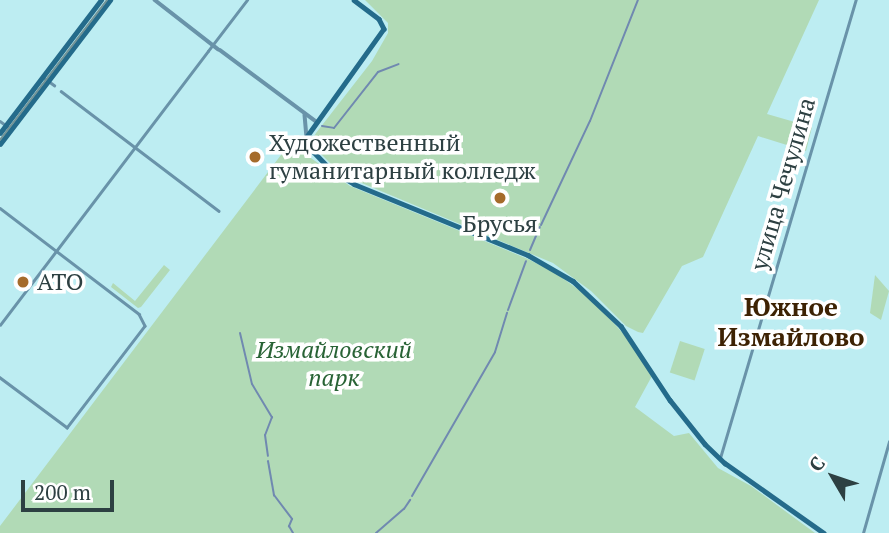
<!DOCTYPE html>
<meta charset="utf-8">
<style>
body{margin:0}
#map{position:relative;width:889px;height:533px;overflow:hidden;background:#bdedf2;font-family:"PT Serif",serif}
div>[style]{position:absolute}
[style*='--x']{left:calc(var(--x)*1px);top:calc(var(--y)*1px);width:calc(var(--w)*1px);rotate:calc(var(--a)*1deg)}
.green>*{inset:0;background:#b1dab6;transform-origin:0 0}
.stream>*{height:2px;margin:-1px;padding:0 1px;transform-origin:1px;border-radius:1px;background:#7089b0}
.minor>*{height:2.5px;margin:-1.25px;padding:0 1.25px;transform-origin:1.25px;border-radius:1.25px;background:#6993a9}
.tertiary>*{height:3.5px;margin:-1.75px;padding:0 1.75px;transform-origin:1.75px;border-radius:1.75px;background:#6993a9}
.secondary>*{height:4.5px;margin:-2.25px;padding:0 2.25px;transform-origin:2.25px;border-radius:2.25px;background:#246b8b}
.tram>*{height:2px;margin:-1px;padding:0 1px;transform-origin:1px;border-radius:1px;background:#739498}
.dots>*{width:19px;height:19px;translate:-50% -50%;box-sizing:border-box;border:4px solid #fff;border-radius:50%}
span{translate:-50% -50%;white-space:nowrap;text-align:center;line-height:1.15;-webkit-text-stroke:7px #fff;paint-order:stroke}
.poi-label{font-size:24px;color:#2d4042}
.left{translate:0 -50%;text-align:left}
.street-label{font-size:24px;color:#2d4042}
.park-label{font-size:24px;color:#286335;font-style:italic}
.neighbourhood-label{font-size:26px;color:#3d2203;font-weight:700}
.north{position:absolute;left:798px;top:442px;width:70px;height:70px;-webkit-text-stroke:5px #fff;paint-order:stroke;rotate:309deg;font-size:19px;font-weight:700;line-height:28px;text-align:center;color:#2d4042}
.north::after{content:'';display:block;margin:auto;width:24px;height:32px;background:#2d4042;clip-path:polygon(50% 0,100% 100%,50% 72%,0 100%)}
.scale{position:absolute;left:21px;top:480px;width:93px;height:32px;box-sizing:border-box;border:4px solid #2d4042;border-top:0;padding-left:9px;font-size:21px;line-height:24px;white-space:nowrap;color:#2d4042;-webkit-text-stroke:5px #fff;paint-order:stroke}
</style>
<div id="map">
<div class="green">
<i style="clip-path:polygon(365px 0,819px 0,767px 114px,812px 127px,806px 151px,758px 136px,703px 257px,682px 266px,643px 333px,638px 332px,626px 326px,591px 291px,553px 263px,352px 179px,336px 169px,314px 147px,311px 141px,316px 133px,372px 61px,388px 33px,388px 23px)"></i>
<i style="clip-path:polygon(290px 143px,350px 186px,528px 259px,557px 274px,594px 301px,628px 339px,652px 376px,635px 407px,674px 436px,689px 433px,718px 468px,751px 486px,815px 533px,0 533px,0 526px)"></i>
<i style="clip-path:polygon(164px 265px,170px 270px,141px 307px,138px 308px,111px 287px,113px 283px,135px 301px)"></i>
<i style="clip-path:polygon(875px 275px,889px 291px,881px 320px,870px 313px)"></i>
<i style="left:680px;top:341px;width:26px;height:33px;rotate:18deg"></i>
</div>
<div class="stream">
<i style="--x:322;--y:126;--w:12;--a:9"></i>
<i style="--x:334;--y:128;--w:71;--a:-51.8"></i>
<i style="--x:378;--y:72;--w:22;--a:-21"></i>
<i style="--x:541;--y:225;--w:115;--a:-64.8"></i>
<i style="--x:590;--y:121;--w:130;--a:-68.4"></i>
<i style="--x:530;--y:250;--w:25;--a:-67"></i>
<i style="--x:508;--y:310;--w:52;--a:-69.8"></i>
<i style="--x:240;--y:333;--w:52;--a:76.8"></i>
<i style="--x:252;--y:384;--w:39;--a:59"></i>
<i style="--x:272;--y:417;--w:19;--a:111"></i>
<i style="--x:265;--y:435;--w:21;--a:82"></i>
<i style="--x:268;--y:461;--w:35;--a:80"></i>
<i style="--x:274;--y:495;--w:30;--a:53"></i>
<i style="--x:292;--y:519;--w:8;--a:113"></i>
<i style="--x:289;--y:526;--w:8;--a:60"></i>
<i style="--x:412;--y:496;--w:166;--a:-60"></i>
<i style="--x:495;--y:352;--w:41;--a:-72.9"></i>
<i style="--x:376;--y:533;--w:37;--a:-41"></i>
<i style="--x:404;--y:509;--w:11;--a:-56"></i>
</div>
<div class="minor">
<i style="--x:208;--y:51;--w:64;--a:-52.6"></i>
<i style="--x:43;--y:77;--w:14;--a:36"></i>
<i style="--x:61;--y:91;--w:198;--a:37.2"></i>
<i style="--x:0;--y:121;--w:14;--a:36"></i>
<i style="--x:0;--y:208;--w:175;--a:37.3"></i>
<i style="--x:139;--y:314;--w:13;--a:63"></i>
<i style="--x:145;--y:326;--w:128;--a:127.4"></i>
<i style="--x:67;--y:428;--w:84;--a:-143.3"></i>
<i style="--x:0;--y:325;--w:343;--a:-52.8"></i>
<i style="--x:720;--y:458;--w:478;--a:-73.5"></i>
<i style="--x:863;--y:533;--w:95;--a:-74.1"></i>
</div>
<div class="tertiary">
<i style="--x:155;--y:0;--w:80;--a:37.9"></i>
<i style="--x:220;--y:50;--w:121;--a:36.6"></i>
<i style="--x:305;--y:115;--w:22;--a:85"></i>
</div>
<div class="secondary">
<i style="--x:354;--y:0;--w:31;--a:37"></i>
<i style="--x:379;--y:19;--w:11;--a:63"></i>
<i style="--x:384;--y:29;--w:133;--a:125.5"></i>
<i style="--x:307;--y:137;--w:13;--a:72"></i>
<i style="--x:311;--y:149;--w:29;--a:46"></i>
<i style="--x:331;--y:170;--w:27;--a:31"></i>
<i style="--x:354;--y:184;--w:188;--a:22.2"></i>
<i style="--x:528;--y:255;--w:52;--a:30"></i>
<i style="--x:573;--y:281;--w:66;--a:43.2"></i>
<i style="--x:621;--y:326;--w:89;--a:56.5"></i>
<i style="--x:670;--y:400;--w:56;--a:51.5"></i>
<i style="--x:705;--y:444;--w:28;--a:44"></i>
<i style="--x:725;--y:463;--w:121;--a:35.3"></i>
<i style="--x:0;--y:133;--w:167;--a:-52.8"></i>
<i style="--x:0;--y:144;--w:181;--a:-52.6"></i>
</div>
<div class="tram">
<i style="--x:0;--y:140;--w:176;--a:-52.6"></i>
</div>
<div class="dots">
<i style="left:255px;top:157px;background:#a56b2b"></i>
<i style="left:500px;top:198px;background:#a56b2b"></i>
<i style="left:23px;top:282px;background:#a56b2b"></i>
</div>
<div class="poi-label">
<span class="left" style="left:269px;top:157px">Художественный<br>гуманитарный колледж</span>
<span style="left:500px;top:224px">Брусья</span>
<span class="left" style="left:37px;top:282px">АТО</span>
</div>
<div class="street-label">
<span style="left:783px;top:184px;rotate:-74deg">улица Чечулина</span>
</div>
<div class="park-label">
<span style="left:334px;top:364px">Измайловский<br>парк</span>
</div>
<div class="neighbourhood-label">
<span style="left:791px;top:322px">Южное<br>Измайлово</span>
</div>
<div class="north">С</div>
<div class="scale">200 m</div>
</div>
